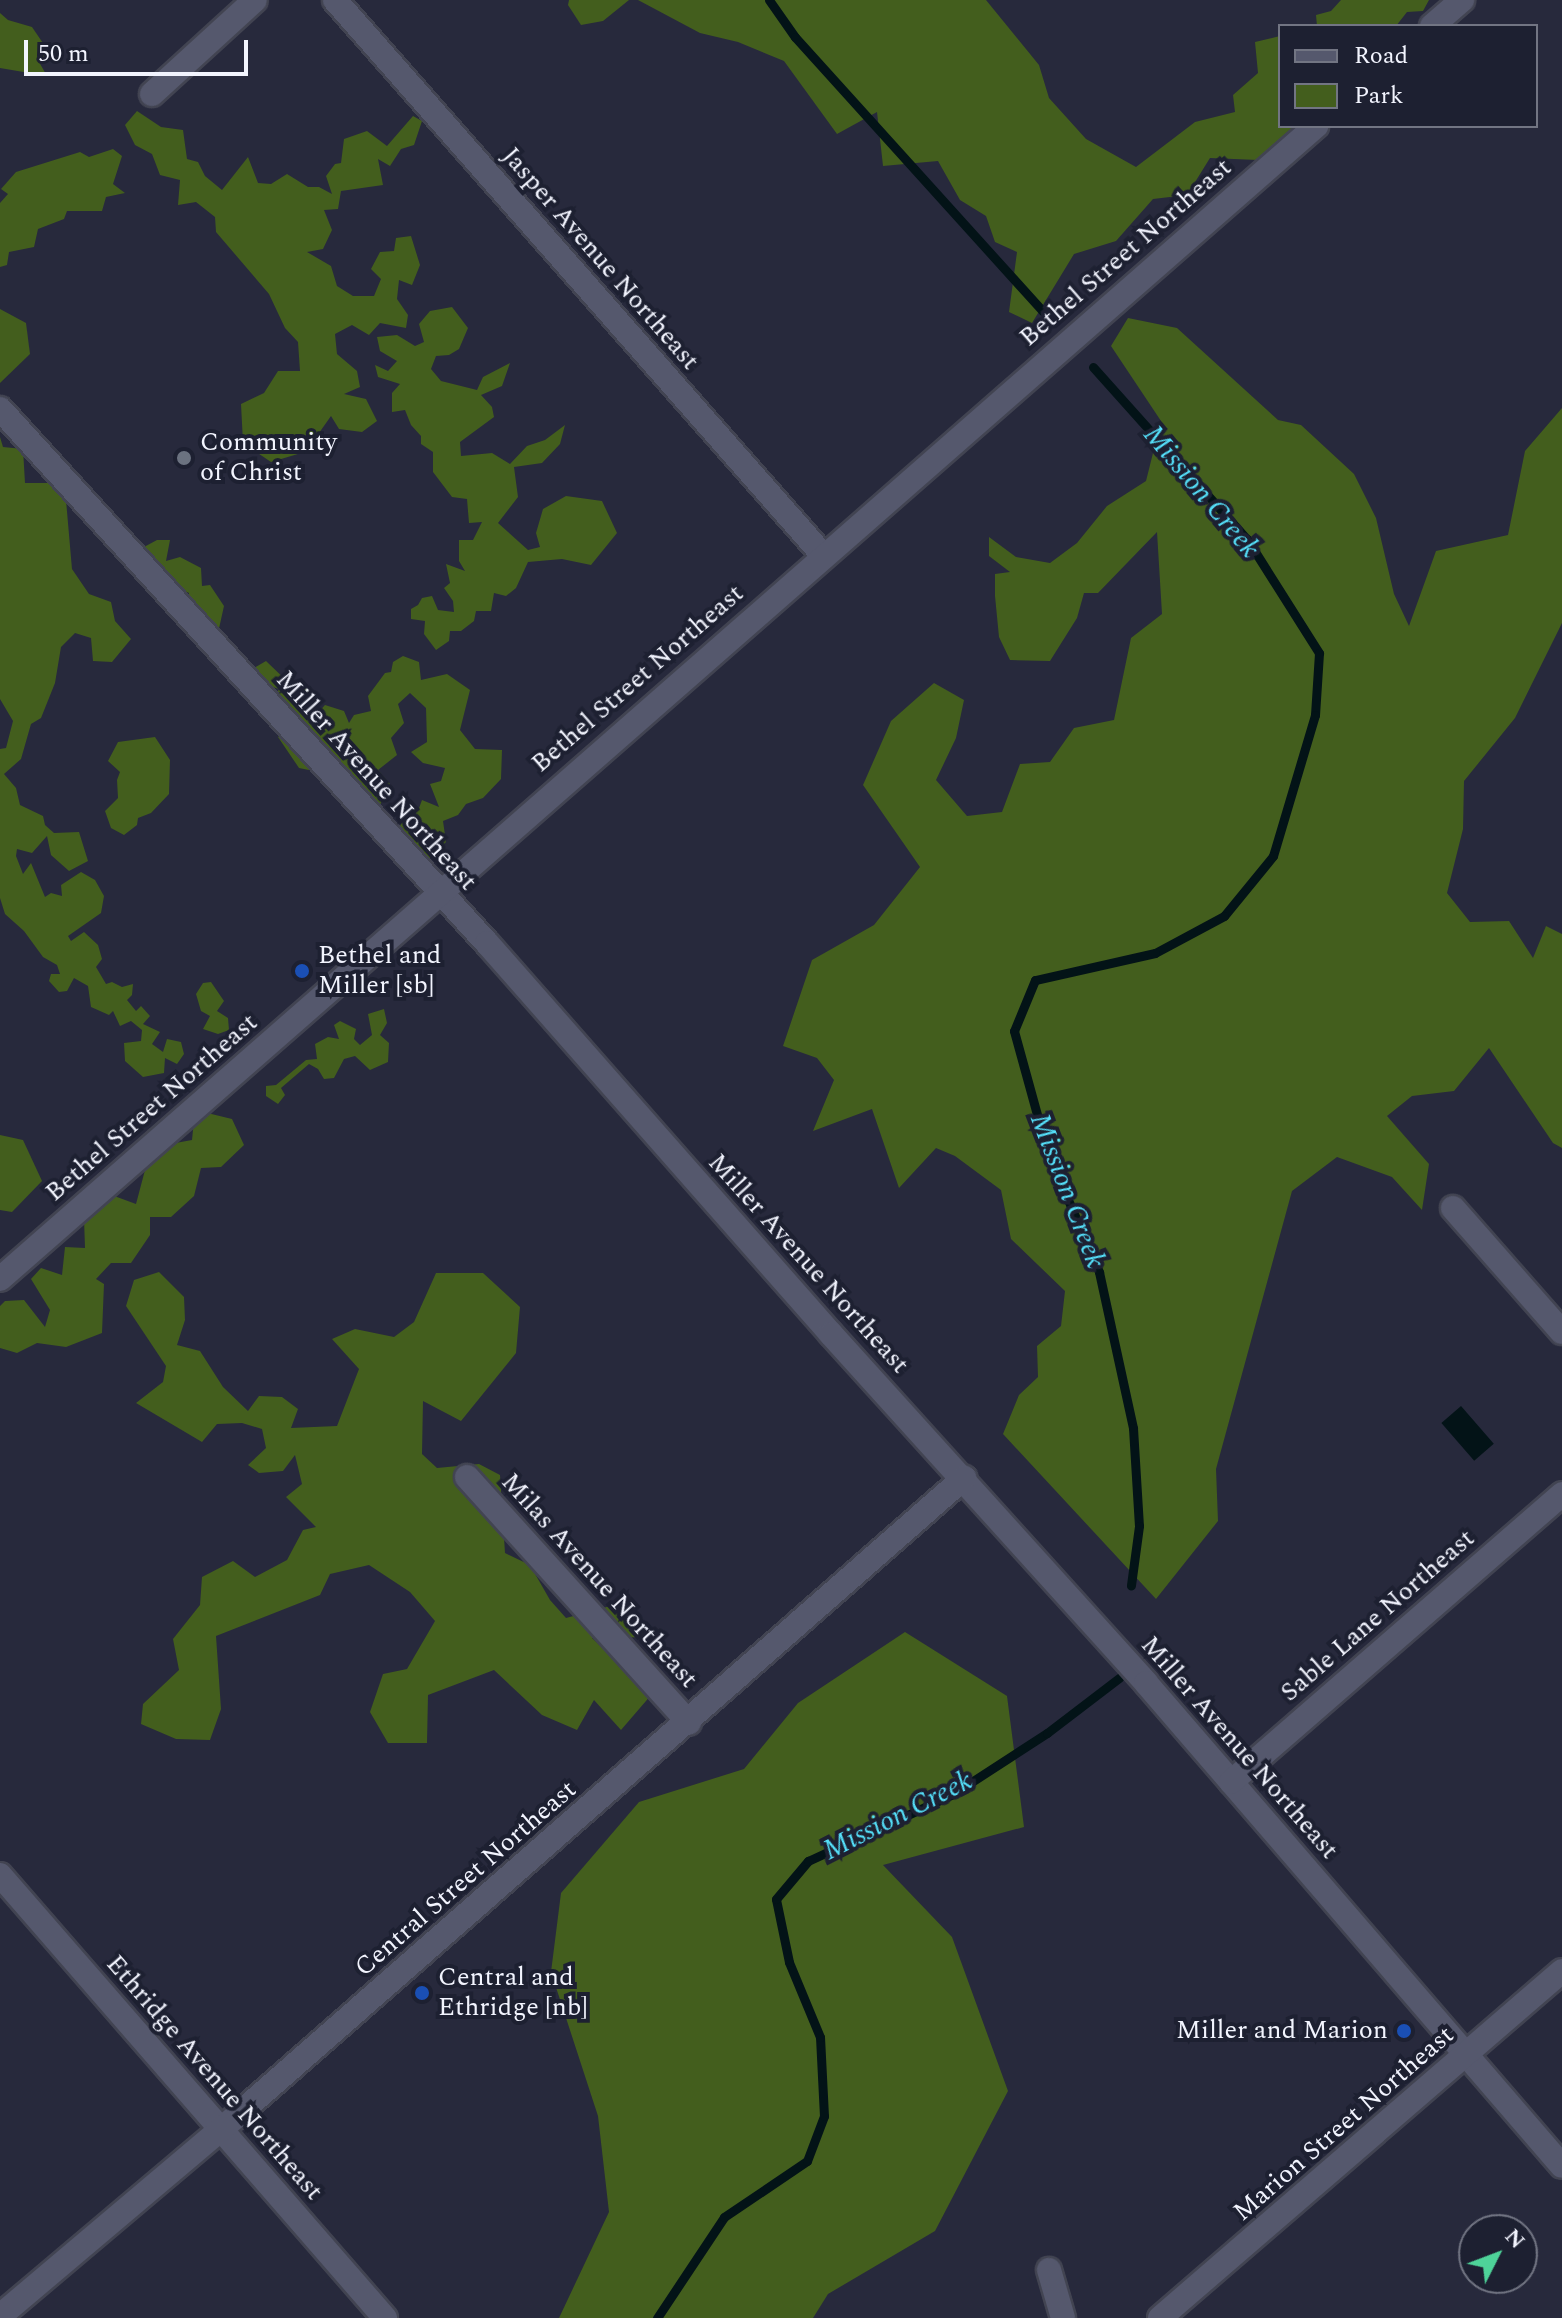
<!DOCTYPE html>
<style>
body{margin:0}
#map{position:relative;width:1562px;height:2318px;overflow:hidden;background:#27293c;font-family:Spectral,serif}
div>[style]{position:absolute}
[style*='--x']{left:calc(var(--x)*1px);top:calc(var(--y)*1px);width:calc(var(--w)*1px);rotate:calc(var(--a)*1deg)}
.green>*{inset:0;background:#435e1d}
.water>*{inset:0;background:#031317;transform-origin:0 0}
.stream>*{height:9px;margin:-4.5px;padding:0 4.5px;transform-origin:4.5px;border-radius:4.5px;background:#031317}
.roads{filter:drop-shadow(2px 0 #424452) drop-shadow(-2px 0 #424452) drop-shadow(0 2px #424452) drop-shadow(0 -2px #424452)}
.street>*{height:24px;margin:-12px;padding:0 12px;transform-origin:12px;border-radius:12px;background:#55586d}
.secondary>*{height:24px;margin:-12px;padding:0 12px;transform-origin:12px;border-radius:12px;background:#55586d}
.dots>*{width:22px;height:22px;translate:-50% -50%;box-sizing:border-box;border:4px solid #1d2031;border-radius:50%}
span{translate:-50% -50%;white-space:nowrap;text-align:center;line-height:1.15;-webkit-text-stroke:8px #1d2031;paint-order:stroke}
.street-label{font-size:26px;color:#f2f4fe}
.poi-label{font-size:26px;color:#f2f4fe}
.left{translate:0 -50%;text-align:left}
.right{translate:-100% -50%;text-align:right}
.water-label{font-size:28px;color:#55e0fa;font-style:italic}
.legend{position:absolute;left:1278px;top:24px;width:260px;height:104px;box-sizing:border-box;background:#1d2031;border:2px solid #727583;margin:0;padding:10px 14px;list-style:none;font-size:24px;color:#f2f4fe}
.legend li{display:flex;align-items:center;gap:16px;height:40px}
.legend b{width:40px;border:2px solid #727583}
.north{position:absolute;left:1458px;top:2214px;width:80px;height:80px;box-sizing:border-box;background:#1d2031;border:2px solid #727583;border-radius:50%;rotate:48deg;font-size:22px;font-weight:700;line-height:32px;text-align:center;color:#f2f4fe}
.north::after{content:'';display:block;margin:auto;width:28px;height:36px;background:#4ed399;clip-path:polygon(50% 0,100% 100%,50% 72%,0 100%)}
.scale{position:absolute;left:24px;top:40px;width:224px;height:36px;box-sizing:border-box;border:4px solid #f2f4fe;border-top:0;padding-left:10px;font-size:24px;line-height:28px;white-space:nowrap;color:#f2f4fe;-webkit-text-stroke:6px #1d2031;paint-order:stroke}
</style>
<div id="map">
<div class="green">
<i style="clip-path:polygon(569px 0,629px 0,603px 21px,581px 25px,568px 5px)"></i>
<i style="clip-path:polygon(638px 0,986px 0,1039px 65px,1049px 98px,1086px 139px,1136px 167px,1195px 122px,1235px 112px,1233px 95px,1258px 73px,1255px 42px,1280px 36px,1280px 126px,1294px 126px,1258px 160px,1210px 158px,1187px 195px,1153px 199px,1116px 241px,1074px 254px,1032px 323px,1009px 312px,1017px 252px,995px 242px,986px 216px,960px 200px,938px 161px,883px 166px,877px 112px,837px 134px,784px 61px,738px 42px,700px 33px)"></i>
<i style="clip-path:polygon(1341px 0,1429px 0,1423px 11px,1407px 12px,1396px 26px,1317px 26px,1316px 15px,1331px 11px)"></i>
<i style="clip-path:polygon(0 13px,8px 20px,32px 27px,49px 52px,39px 62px,47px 76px,0 68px)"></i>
<i style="clip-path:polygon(137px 111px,161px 127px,183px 130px,187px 159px,198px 162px,205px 176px,222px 190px,248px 157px,258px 183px,271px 184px,287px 174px,308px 187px,319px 187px,332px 194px,326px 176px,335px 164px,341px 163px,344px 139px,367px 131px,387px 146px,413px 116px,422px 121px,414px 145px,401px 149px,390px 166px,378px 159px,383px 185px,341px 191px,338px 209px,324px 210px,332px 230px,323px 249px,307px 252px,331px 266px,337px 286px,353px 296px,374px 296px,381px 279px,371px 269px,380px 252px,394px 251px,396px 238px,411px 236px,420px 265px,412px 285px,399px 280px,397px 299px,408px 315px,406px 328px,380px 323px,369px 335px,352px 325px,335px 334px,337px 354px,357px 371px,360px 387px,344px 394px,366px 399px,377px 421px,362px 432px,339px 429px,331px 416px,319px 433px,318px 448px,271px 462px,243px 443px,241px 404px,264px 393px,278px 371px,300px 371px,298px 342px,285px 328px,269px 294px,216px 232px,215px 217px,196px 202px,178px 205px,180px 180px,160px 175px,152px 154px,135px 145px,125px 125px)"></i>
<i style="clip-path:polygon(113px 149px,122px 156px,113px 184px,125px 193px,106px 197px,102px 211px,67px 211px,64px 219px,38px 229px,34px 247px,9px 252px,7px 265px,0 267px,0 203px,8px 194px,1px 189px,16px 172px,80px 152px,89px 157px)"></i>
<i style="clip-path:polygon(452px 307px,468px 328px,459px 349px,449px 355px,436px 356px,431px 369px,441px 381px,477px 390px,483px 377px,510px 363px,502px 386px,481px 395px,492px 407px,494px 417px,460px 442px,461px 456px,492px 453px,510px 464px,527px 446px,545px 440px,565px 425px,560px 444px,542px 463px,514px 467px,518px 497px,498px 523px,528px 550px,540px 547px,536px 533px,543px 509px,566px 496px,602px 501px,617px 533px,591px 565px,562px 559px,528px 562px,516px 588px,506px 596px,494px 593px,491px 611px,476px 611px,474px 621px,461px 631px,450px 631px,449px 641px,436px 650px,424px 634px,425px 621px,411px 619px,411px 609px,418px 605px,422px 598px,432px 596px,438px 610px,454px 612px,453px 601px,444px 588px,450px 583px,446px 564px,465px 571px,459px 561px,459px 540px,473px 540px,482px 522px,469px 523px,467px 499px,452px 497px,433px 472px,433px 452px,421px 444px,421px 436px,411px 425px,405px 410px,392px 412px,392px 393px,400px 384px,378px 377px,375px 365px,388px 371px,397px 361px,380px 351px,377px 337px,397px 335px,415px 346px,424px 342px,419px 324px,430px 311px)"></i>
<i style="clip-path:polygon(0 309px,26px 323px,30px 354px,0 383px)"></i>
<i style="clip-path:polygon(1128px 318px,1177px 328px,1278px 420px,1301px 425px,1354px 474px,1376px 518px,1394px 594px,1409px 626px,1436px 551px,1508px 535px,1525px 451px,1562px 408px,1562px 623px,1515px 718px,1464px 781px,1463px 829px,1447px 893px,1470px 922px,1509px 921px,1533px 958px,1546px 926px,1562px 934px,1562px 1148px,1553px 1143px,1489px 1048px,1454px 1091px,1412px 1096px,1387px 1116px,1429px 1164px,1422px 1210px,1392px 1177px,1337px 1157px,1292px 1191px,1216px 1469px,1218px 1521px,1156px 1599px,1003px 1434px,1019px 1395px,1038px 1377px,1037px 1346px,1061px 1326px,1065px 1291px,1011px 1239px,1001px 1190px,955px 1156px,936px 1148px,899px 1188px,872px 1109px,813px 1131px,834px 1080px,817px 1058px,783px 1046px,812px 960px,874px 925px,920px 867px,863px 785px,891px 721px,934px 683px,964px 700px,956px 738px,936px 780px,967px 816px,1002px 812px,1020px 764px,1050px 762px,1074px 728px,1114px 720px,1131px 638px,1162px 614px,1157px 532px,1098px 593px,1084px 593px,1077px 618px,1050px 661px,1010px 660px,999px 637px,995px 596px,995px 574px,1010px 572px,989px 556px,989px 537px,1016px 557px,1050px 563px,1077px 543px,1107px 506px,1146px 481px,1161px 421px,1111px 346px)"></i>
<i style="clip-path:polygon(0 437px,3px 447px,23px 449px,25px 483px,48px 483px,66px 500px,72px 569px,89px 594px,111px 602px,115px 621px,131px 639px,112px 662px,93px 661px,91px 638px,75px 633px,61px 647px,55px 683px,41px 718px,31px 724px,21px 759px,4px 774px,16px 788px,20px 805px,43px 816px,45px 825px,54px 833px,79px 832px,88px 861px,69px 871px,51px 855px,47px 836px,32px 853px,17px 849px,16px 856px,23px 874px,31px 863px,45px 897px,51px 893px,62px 896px,61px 885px,81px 872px,95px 880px,104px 896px,101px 913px,68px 936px,71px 941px,84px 932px,98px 945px,102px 959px,96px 967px,106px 984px,112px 982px,122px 987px,133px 984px,132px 995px,127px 1000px,136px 1011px,141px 1006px,150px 1016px,143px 1024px,160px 1032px,152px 1044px,163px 1052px,167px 1039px,181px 1042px,184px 1054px,177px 1064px,165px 1058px,164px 1073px,143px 1077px,125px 1061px,124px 1043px,141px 1041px,142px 1030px,131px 1021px,120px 1026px,113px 1011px,109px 1015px,91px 1007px,88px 986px,74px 978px,67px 991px,59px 992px,49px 981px,51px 974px,60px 974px,57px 965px,43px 957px,24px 931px,5px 914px,0 898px,0 749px,6px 748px,13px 721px,0 699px)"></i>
<i style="clip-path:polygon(157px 540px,170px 540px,166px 561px,180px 557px,201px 568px,202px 586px,210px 585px,224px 606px,218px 633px,188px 606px,189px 593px,169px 584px,141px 559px,144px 547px)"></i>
<i style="clip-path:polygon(403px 656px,419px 662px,421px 680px,447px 674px,470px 690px,460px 730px,475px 749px,502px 750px,501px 779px,483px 798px,466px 804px,458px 815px,443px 821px,446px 842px,426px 862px,398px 829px,408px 813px,418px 811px,422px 800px,439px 807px,430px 784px,441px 781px,445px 768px,423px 763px,411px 752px,427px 742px,426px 708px,410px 693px,398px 704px,404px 723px,391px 738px,397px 755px,378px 770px,390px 784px,380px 805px,347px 800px,343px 777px,299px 768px,278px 737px,298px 720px,270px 712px,279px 689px,259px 683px,254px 668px,266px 661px,289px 683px,296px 681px,318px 697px,312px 705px,316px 715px,325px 705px,344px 711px,349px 723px,354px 715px,371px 711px,368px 696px,385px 673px,391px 672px,393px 662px)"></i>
<i style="clip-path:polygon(155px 737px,170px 760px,169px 794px,151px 813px,138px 818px,137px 825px,124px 835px,111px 828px,105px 811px,118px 798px,117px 780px,120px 772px,108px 761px,118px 742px)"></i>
<i style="clip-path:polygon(211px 982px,224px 1001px,217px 1011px,228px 1018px,229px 1030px,218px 1034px,203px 1029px,210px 1016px,201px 1011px,196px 994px,203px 983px)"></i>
<i style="clip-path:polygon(384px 1009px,387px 1023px,380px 1035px,389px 1043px,388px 1062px,370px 1070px,355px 1056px,344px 1059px,334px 1078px,324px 1079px,318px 1069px,309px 1064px,281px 1088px,285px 1095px,278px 1104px,266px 1096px,266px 1086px,276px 1085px,306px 1060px,317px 1059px,315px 1044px,328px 1037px,339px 1039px,334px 1025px,340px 1021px,356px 1029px,354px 1039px,360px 1045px,372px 1035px,368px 1014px)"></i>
<i style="clip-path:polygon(195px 1110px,232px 1119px,244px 1145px,221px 1167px,201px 1168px,194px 1196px,171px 1217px,150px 1217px,150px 1235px,131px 1263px,111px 1263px,96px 1279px,104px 1284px,102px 1333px,66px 1347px,37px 1343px,17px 1353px,0 1348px,0 1306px,5px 1301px,24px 1300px,45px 1327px,50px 1310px,31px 1279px,41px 1268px,62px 1275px,65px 1247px,85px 1248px,84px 1219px,106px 1193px,136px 1204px,149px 1155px,170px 1144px,192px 1140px)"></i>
<i style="clip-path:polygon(0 1135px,23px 1140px,42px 1181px,12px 1212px,0 1210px)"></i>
<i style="clip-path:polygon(159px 1272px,184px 1297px,185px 1320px,177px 1345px,200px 1351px,223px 1387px,248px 1411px,259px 1396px,282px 1397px,298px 1409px,291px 1428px,337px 1426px,359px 1369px,332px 1339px,355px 1329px,394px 1337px,414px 1322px,436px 1273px,483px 1273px,520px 1307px,516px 1353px,461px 1421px,423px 1401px,422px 1454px,437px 1468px,479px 1464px,500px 1475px,505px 1553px,530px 1565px,550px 1600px,566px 1618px,625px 1602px,651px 1637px,592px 1638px,652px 1694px,621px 1730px,594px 1700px,577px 1730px,542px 1715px,494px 1670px,428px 1695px,427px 1743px,388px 1743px,370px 1712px,383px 1674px,407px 1669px,435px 1621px,410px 1592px,369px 1565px,330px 1574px,320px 1595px,216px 1636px,221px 1709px,210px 1740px,176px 1739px,141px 1724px,143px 1704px,179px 1670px,173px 1639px,200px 1605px,202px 1577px,233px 1561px,255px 1577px,287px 1560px,303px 1530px,316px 1527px,286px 1497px,302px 1484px,295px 1455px,283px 1471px,259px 1473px,248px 1465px,266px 1448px,262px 1429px,242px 1423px,217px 1424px,202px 1442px,136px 1403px,163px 1382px,166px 1366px,126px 1306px,134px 1280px)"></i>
<i style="clip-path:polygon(905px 1632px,1007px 1696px,1024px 1827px,883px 1865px,952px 1937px,1008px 2091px,935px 2231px,828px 2294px,813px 2318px,559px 2318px,609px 2212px,598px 2116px,551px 1972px,561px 1893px,639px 1802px,744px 1769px,798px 1703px)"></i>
</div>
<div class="water">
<i style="left:1461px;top:1406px;width:50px;height:26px;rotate:49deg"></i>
</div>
<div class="stream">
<i style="--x:769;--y:0;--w:45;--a:54.9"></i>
<i style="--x:795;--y:37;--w:370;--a:47.9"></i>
<i style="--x:1093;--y:367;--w:231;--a:48.2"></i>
<i style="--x:1247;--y:539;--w:135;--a:57.7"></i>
<i style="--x:1319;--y:653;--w:62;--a:93.7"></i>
<i style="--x:1315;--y:715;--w:147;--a:106.6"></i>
<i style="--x:1273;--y:856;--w:77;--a:129.2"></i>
<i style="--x:1224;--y:916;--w:78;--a:151.8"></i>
<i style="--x:1155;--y:953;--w:123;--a:167.3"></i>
<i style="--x:1035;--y:980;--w:55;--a:112.4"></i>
<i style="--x:1014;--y:1031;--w:124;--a:74.6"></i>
<i style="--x:1047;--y:1151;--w:132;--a:66.7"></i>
<i style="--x:1099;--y:1272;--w:160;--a:77.7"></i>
<i style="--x:1133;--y:1428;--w:98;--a:86.5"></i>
<i style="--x:1139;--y:1526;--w:60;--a:97.7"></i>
<i style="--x:657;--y:2318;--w:121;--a:-56.4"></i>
<i style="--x:724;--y:2217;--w:100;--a:-34"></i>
<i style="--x:807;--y:2161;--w:48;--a:-69.3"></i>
<i style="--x:824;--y:2116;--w:79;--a:-92.9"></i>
<i style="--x:820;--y:2037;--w:81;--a:-112.5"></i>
<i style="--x:789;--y:1962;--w:64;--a:-101.7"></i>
<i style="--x:776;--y:1899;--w:50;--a:-49.9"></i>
<i style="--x:808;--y:1861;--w:160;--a:-24.8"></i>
<i style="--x:953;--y:1794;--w:112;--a:-33"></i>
<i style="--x:1047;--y:1733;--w:91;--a:-37.4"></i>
</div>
<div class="roads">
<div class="street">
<i style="--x:335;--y:0;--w:739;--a:48.68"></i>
<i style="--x:152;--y:94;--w:139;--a:-42.4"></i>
<i style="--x:0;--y:409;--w:723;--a:47.64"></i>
<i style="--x:487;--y:943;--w:521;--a:48.66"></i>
<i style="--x:831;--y:1334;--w:470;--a:47.9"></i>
<i style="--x:1146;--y:1683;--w:637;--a:49.26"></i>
<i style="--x:1453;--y:1208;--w:165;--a:48.7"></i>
<i style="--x:467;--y:1477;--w:331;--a:47.9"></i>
<i style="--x:1231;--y:1782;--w:439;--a:-41"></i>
<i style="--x:0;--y:1875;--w:587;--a:49.01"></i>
<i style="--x:1049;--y:2270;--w:50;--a:73.7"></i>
<i style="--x:0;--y:2316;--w:316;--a:-40.2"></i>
<i style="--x:241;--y:2112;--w:962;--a:-41.25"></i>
<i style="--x:1160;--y:2318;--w:531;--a:-40.8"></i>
</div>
<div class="secondary">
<i style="--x:1432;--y:26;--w:40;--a:-41"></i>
<i style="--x:0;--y:1279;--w:1750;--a:-41.22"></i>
</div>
</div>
<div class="dots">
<i style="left:184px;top:458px;background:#6b7280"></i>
<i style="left:302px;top:971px;background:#1a4fb4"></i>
<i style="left:422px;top:1993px;background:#1a4fb4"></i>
<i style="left:1404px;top:2031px;background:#1a4fb4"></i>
</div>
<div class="street-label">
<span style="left:1126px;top:253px;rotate:-41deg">Bethel Street Northeast</span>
<span style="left:600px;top:259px;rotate:49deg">Jasper Avenue Northeast</span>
<span style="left:638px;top:679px;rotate:-41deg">Bethel Street Northeast</span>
<span style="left:376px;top:781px;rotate:48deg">Miller Avenue Northeast</span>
<span style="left:152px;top:1108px;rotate:-41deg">Bethel Street Northeast</span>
<span style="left:808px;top:1264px;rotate:48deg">Miller Avenue Northeast</span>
<span style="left:599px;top:1581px;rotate:48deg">Milas Avenue Northeast</span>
<span style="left:1378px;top:1616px;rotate:-41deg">Sable Lane Northeast</span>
<span style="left:1239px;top:1748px;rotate:49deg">Miller Avenue Northeast</span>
<span style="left:466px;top:1879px;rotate:-41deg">Central Street Northeast</span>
<span style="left:214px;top:2078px;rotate:49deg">Ethridge Avenue Northeast</span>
<span style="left:1344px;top:2124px;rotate:-41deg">Marion Street Northeast</span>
</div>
<div class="poi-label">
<span class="left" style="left:200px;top:458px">Community<br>of Christ</span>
<span class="left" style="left:318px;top:971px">Bethel and<br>Miller [sb]</span>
<span class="left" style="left:438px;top:1993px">Central and<br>Ethridge [nb]</span>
<span class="right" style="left:1388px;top:2031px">Miller and Marion</span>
</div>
<div class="water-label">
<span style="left:1201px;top:492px;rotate:50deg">Mission Creek</span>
<span style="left:1067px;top:1191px;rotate:69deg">Mission Creek</span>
<span style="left:898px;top:1816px;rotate:-27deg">Mission Creek</span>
</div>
<ul class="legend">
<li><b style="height:10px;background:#55586d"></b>Road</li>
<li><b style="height:22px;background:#435e1d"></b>Park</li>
</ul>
<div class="north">N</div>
<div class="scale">50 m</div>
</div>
